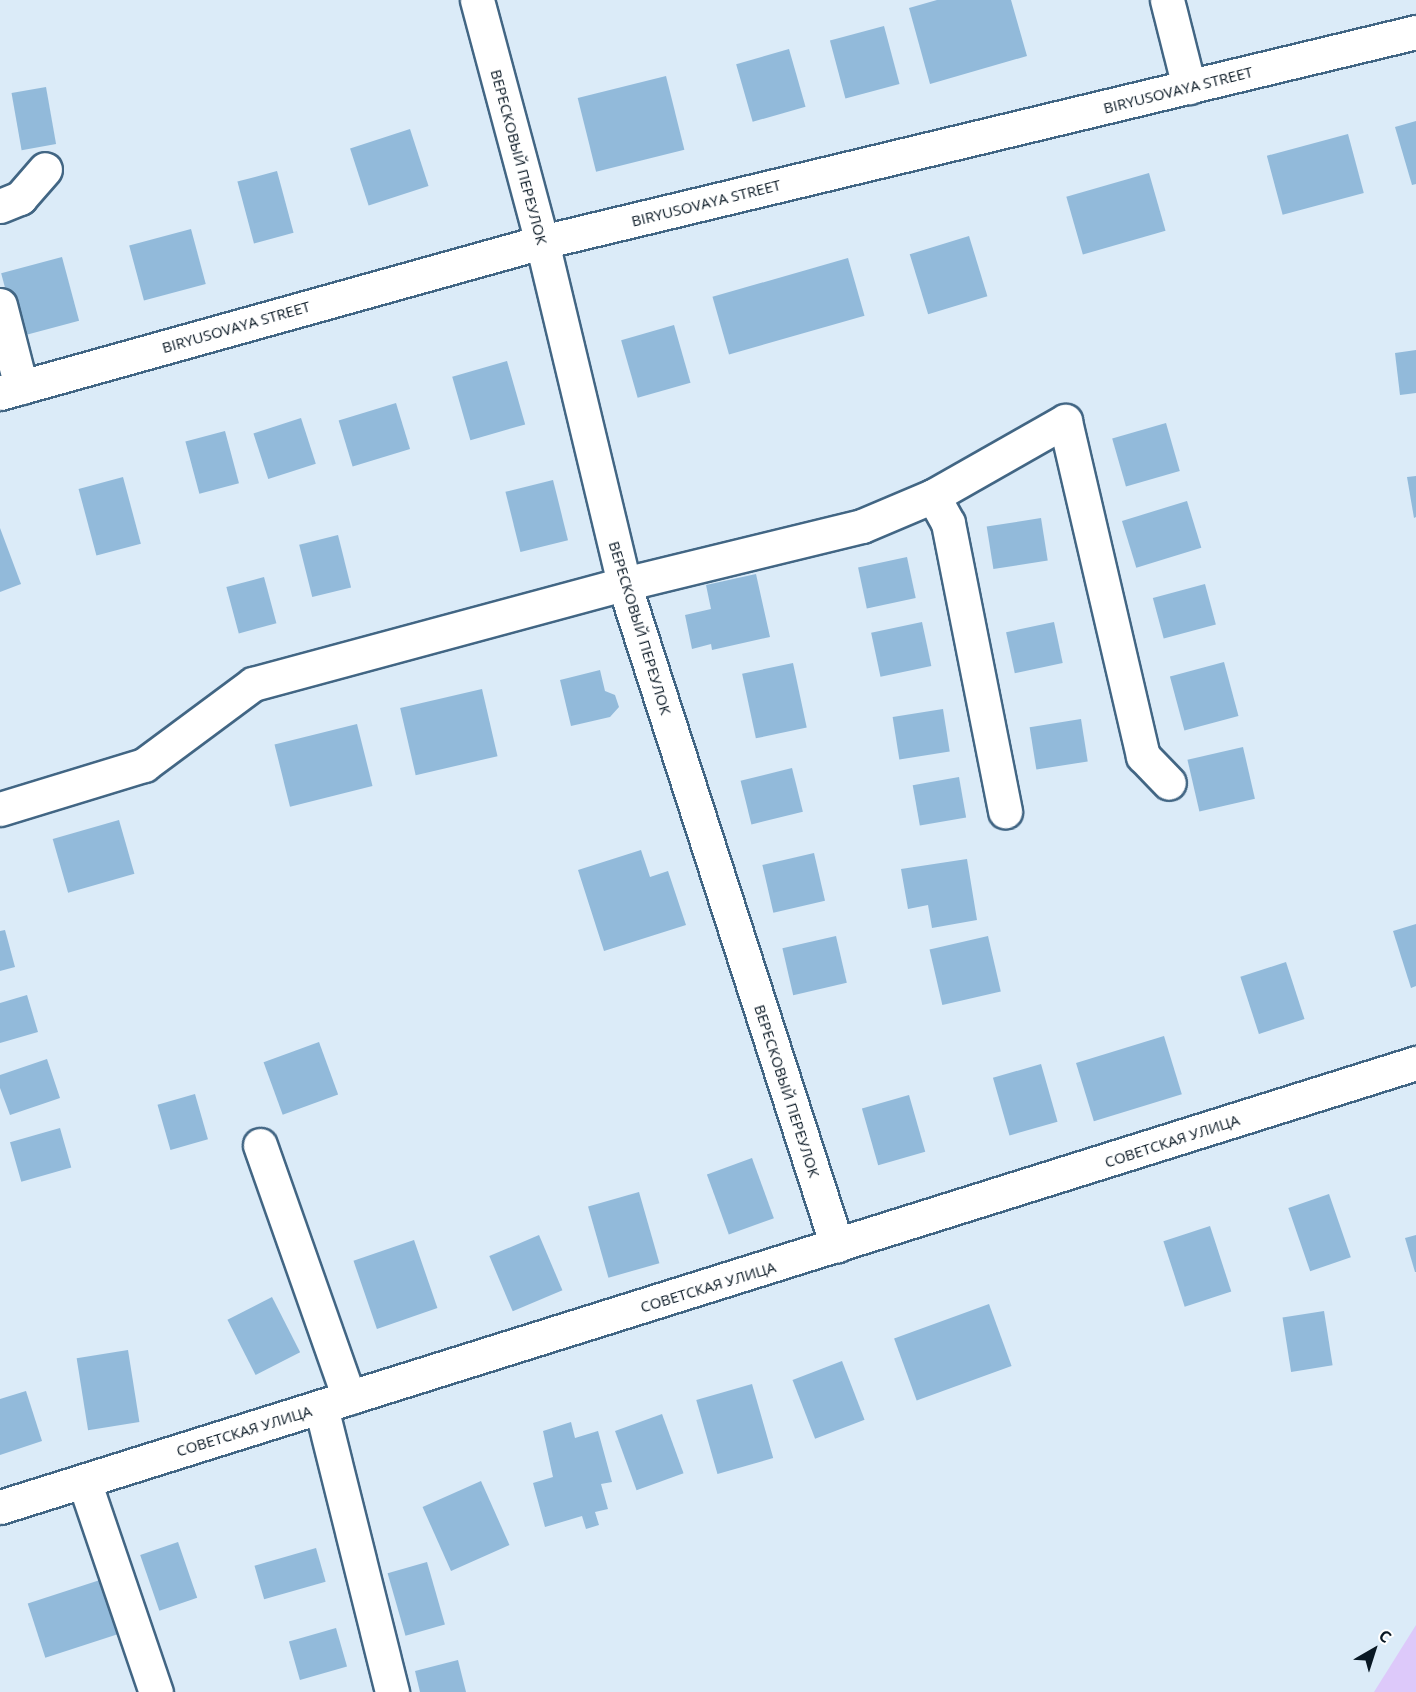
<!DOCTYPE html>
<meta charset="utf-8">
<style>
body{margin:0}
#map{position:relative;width:1416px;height:1692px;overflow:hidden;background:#dbebf8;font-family:"Open Sans",sans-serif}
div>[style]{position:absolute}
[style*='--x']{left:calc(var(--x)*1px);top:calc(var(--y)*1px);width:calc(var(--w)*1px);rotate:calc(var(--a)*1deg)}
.green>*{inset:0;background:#ddc9fa}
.building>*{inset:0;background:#92bada;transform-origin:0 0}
.roads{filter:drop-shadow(2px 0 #426684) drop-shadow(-2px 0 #426684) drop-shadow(0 2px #426684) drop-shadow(0 -2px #426684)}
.minor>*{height:33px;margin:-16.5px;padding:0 16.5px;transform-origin:16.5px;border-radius:16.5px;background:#fff}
span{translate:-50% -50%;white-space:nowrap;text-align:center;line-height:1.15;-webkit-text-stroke:4.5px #fff;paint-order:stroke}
.street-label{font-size:15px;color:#091824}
.north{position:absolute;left:1344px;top:1620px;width:60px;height:60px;-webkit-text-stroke:4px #fff;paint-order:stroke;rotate:39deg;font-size:16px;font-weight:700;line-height:24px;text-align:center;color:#091824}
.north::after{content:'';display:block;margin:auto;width:21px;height:27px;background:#091824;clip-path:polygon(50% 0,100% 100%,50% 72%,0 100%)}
</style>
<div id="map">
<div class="green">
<i style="clip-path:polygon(1416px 1625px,1416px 1692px,1374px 1692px)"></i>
</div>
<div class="building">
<i style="clip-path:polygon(937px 0,1011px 0,1027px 56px,930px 84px,909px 8px)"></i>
<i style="left:884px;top:26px;width:60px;height:56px;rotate:75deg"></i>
<i style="left:789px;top:49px;width:60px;height:55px;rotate:74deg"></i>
<i style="left:666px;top:76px;width:76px;height:91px;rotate:76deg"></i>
<i style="left:46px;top:87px;width:58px;height:35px;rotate:80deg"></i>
<i style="clip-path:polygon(1416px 121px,1416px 184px,1412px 185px,1395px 127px)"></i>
<i style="left:410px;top:129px;width:60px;height:63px;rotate:72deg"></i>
<i style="left:1348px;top:134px;width:61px;height:84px;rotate:75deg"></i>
<i style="left:277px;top:171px;width:64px;height:41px;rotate:75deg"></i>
<i style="left:1149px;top:173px;width:60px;height:86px;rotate:74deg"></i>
<i style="left:191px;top:229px;width:57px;height:64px;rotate:75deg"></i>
<i style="left:969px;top:236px;width:63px;height:62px;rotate:73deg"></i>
<i style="left:62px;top:257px;width:66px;height:63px;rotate:75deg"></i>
<i style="left:848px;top:258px;width:60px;height:141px;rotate:74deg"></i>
<i style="left:674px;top:325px;width:60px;height:55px;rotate:74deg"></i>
<i style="clip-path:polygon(1416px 350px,1416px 393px,1400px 395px,1395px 353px)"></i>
<i style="left:507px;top:361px;width:66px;height:57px;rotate:74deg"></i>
<i style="left:396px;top:403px;width:48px;height:60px;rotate:73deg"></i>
<i style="left:301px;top:418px;width:48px;height:50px;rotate:72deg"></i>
<i style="left:1166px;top:423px;width:50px;height:56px;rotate:74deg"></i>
<i style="left:225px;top:431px;width:54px;height:41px;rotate:75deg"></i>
<i style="clip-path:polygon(1416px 476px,1416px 517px,1414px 518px,1407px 477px)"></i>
<i style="left:123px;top:477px;width:69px;height:46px;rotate:75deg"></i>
<i style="left:553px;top:480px;width:62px;height:49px;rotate:76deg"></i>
<i style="left:1187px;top:501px;width:49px;height:68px;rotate:73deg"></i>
<i style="left:1041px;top:518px;width:43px;height:55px;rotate:81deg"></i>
<i style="clip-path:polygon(0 528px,21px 584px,0 592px)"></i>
<i style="left:338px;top:535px;width:54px;height:40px;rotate:76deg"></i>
<i style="left:907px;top:557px;width:42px;height:50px;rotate:78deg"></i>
<i style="clip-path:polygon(756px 574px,770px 637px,712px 650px,711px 644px,692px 649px,685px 615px,711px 609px,706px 585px)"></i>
<i style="left:264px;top:577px;width:48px;height:39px;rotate:75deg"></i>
<i style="left:1205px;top:584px;width:42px;height:54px;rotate:75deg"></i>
<i style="left:922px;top:622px;width:45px;height:52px;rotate:78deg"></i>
<i style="left:1054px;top:622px;width:42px;height:49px;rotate:78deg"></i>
<i style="left:1224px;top:662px;width:56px;height:56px;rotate:75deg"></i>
<i style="left:793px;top:663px;width:66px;height:52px;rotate:78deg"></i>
<i style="clip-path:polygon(600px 670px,605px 691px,615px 695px,619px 707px,610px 717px,571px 726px,560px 680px)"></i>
<i style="left:482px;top:689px;width:69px;height:84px;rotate:77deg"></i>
<i style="left:943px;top:709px;width:43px;height:51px;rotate:81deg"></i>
<i style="left:1081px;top:719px;width:43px;height:52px;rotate:81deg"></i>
<i style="left:357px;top:724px;width:64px;height:85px;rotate:76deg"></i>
<i style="left:1243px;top:747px;width:53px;height:57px;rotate:77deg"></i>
<i style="left:792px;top:768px;width:45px;height:53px;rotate:76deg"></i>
<i style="left:959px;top:777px;width:41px;height:47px;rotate:80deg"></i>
<i style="left:119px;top:820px;width:56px;height:69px;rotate:74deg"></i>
<i style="clip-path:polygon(641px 850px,650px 877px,668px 871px,686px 925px,604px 951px,578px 870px)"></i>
<i style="left:814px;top:853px;width:49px;height:53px;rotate:77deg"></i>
<i style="clip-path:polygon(967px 859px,977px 920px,932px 928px,928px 905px,908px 909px,901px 869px)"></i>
<i style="clip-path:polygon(1416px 924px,1416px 986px,1411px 988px,1393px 931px)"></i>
<i style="clip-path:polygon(5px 930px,15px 967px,0 971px,0 931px)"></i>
<i style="left:836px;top:936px;width:48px;height:55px;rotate:77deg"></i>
<i style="left:988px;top:936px;width:57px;height:60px;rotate:77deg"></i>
<i style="left:1286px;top:962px;width:60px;height:48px;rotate:72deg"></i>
<i style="clip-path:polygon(27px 995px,38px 1032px,0 1043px,0 1003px)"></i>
<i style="left:1164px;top:1036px;width:61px;height:92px;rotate:73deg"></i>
<i style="left:319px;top:1042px;width:56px;height:59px;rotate:70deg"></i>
<i style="clip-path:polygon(47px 1059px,60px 1098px,10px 1115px,0 1088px,0 1075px)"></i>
<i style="left:1041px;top:1064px;width:60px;height:50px;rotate:74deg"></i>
<i style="left:195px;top:1094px;width:47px;height:39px;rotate:74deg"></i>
<i style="left:909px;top:1095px;width:59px;height:49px;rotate:74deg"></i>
<i style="left:60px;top:1128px;width:41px;height:52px;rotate:74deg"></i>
<i style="left:752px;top:1158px;width:64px;height:48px;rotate:70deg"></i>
<i style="left:639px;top:1192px;width:74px;height:53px;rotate:74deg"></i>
<i style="left:1329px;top:1194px;width:67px;height:43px;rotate:71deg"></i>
<i style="left:1210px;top:1226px;width:69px;height:49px;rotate:72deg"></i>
<i style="left:539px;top:1235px;width:60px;height:54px;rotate:67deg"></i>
<i style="clip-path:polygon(1416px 1235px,1416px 1272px,1415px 1272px,1405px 1238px)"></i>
<i style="left:414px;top:1240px;width:72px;height:64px;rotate:71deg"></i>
<i style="left:272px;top:1297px;width:62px;height:50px;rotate:63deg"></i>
<i style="left:989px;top:1304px;width:66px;height:101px;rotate:70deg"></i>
<i style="left:1324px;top:1311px;width:55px;height:42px;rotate:81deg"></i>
<i style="left:128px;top:1350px;width:73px;height:52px;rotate:81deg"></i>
<i style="left:842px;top:1361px;width:63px;height:53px;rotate:69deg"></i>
<i style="left:752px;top:1384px;width:77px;height:58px;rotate:74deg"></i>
<i style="clip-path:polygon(26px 1391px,42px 1441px,0 1455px,0 1399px)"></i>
<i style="left:662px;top:1414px;width:63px;height:50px;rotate:70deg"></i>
<i style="clip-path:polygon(571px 1422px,575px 1438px,598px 1431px,612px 1482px,601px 1484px,608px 1509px,595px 1512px,599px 1525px,586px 1529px,582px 1516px,545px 1527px,533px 1483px,553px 1477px,543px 1431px)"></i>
<i style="left:481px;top:1481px;width:70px;height:64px;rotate:66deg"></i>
<i style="left:178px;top:1542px;width:59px;height:40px;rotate:71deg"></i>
<i style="left:316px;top:1548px;width:35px;height:64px;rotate:74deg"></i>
<i style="left:427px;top:1562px;width:65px;height:41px;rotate:74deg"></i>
<i style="left:100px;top:1580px;width:57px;height:76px;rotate:72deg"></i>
<i style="left:336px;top:1628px;width:40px;height:49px;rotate:74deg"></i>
<i style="clip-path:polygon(458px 1660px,466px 1692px,420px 1692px,415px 1671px)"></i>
</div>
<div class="roads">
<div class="minor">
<i style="--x:477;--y:0;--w:251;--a:75"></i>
<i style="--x:542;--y:242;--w:352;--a:76.5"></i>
<i style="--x:624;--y:584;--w:695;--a:72.16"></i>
<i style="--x:1167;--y:0;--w:90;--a:75.8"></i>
<i style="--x:0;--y:206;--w:22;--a:-22"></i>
<i style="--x:20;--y:198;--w:38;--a:-49"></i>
<i style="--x:0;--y:305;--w:85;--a:75.6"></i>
<i style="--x:0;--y:393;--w:563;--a:-15.57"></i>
<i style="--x:542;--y:242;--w:899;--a:-13.51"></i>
<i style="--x:933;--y:496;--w:152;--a:-29.6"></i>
<i style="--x:1065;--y:421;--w:344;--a:76.9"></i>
<i style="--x:1143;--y:756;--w:37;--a:46"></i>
<i style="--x:0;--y:809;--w:151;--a:-17"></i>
<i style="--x:144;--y:765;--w:136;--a:-36.6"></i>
<i style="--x:253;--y:684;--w:384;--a:-15.1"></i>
<i style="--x:624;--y:584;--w:245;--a:-13.7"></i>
<i style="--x:862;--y:526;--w:77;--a:-22.9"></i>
<i style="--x:933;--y:496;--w:31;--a:61"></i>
<i style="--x:948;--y:523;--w:294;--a:78.8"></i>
<i style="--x:260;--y:1145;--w:268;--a:70.6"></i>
<i style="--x:321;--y:1407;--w:294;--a:76"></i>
<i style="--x:84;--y:1481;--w:223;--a:71.2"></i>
<i style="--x:0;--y:1507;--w:1484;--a:-17.41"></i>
</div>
</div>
<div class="street-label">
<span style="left:1178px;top:90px;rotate:-14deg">BIRYUSOVAYA STREET</span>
<span style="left:519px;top:157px;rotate:75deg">ВЕРЕСКОВЫЙ ПЕРЕУЛОК</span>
<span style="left:706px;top:203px;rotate:-14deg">BIRYUSOVAYA STREET</span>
<span style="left:236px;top:327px;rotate:-16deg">BIRYUSOVAYA STREET</span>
<span style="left:640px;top:628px;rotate:73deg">ВЕРЕСКОВЫЙ ПЕРЕУЛОК</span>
<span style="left:787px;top:1091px;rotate:72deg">ВЕРЕСКОВЫЙ ПЕРЕУЛОК</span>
<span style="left:1172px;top:1141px;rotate:-18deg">СОВЕТСКАЯ УЛИЦА</span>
<span style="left:708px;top:1287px;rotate:-17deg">СОВЕТСКАЯ УЛИЦА</span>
<span style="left:244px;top:1431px;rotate:-17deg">СОВЕТСКАЯ УЛИЦА</span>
</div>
<div class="north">С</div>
</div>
